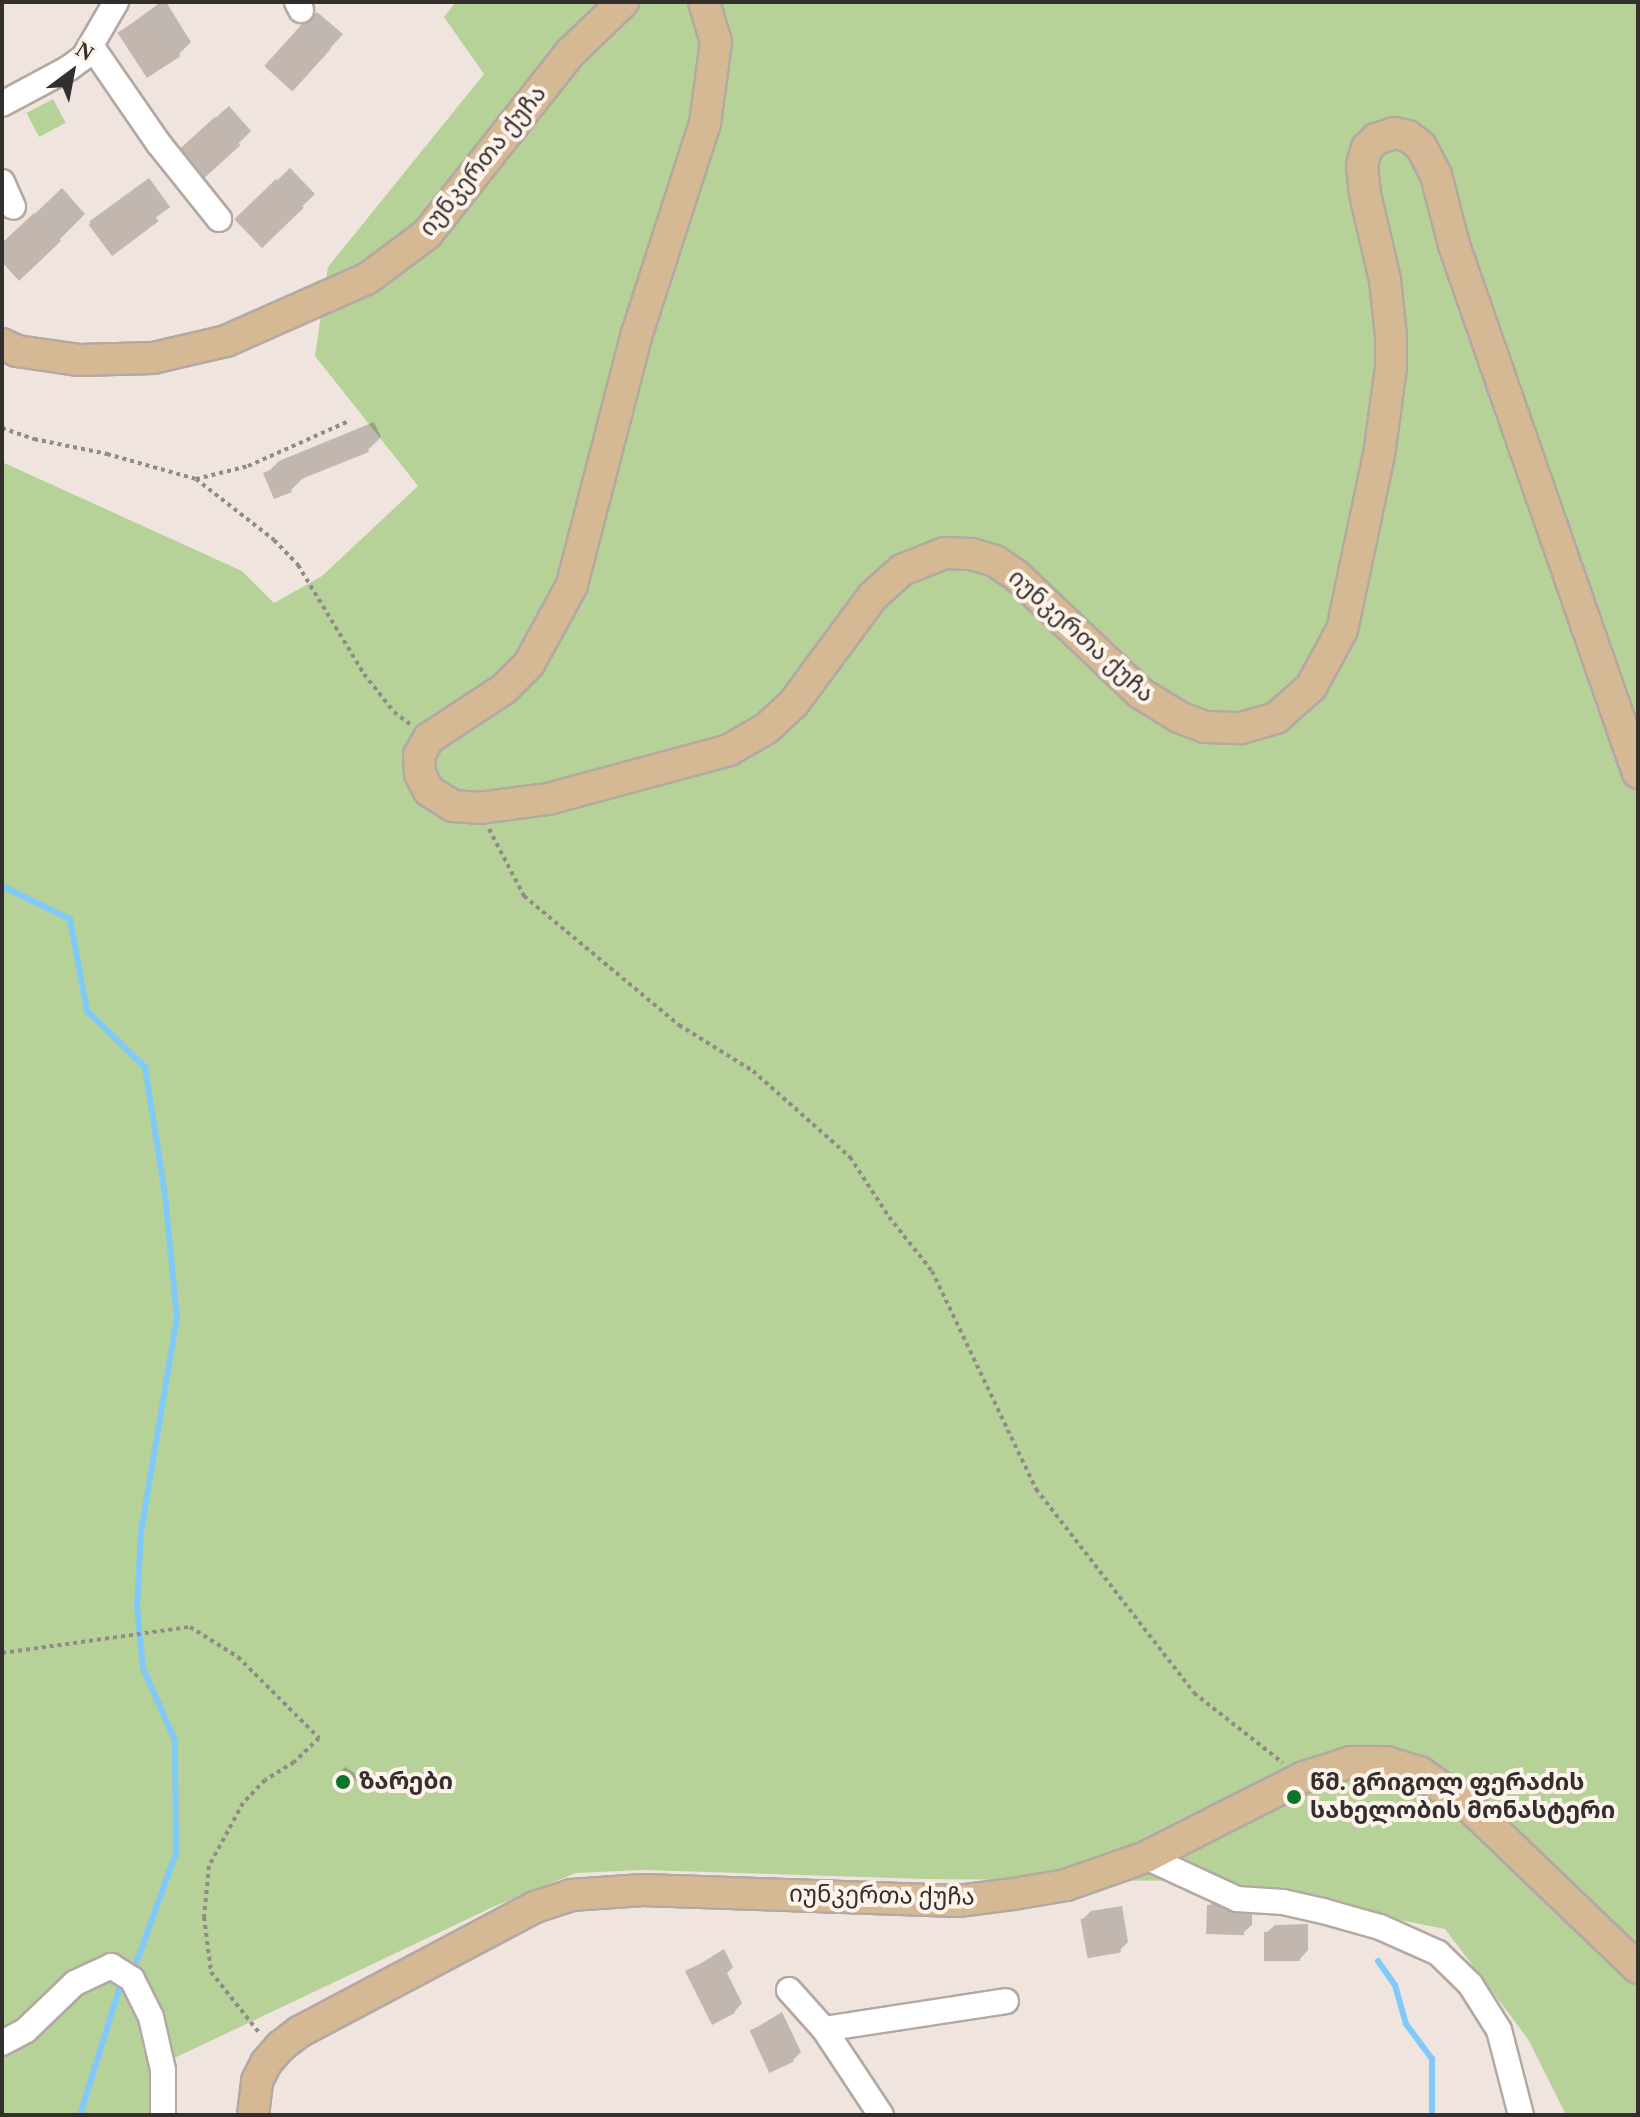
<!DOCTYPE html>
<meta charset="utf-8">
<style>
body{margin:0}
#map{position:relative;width:1640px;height:2117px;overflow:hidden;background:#f0e5de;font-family:"Times New Roman","Noto Sans Georgian",serif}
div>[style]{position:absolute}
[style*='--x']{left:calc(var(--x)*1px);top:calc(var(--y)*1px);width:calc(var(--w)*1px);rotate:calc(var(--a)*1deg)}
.green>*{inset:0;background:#b7d298;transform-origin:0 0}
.shadow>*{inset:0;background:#0003;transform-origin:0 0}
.stream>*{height:6px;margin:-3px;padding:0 3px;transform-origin:3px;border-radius:3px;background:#81c9f8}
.building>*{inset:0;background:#c1b7af;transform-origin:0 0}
.path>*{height:4px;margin-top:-2px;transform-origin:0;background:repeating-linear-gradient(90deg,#928a86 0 4px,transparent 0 8px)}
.roads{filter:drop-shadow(2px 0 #b3a9a2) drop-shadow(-2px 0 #b3a9a2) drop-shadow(0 2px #b3a9a2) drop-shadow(0 -2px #b3a9a2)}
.minor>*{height:24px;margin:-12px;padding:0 12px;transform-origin:12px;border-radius:12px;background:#fff}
.major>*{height:30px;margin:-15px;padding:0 15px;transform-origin:15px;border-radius:15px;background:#d5b894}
.dots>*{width:22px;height:22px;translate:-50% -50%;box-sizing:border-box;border:4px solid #fef3eb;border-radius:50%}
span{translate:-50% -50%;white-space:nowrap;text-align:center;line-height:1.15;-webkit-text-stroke:8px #fef3eb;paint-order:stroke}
.street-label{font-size:24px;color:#332f2d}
.poi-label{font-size:24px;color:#332f2d;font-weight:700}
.left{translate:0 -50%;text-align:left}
.frame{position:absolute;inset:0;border:4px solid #332f2d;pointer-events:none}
.north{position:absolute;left:32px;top:32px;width:80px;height:80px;-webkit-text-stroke:6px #fef3eb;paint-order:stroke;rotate:32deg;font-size:22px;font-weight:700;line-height:32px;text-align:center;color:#332f2d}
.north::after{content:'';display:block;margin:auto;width:28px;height:36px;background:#332f2d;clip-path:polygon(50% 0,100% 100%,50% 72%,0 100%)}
</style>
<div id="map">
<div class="green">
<i style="clip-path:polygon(456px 2px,1638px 2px,1638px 2115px,1566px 2115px,1528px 2039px,1445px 1929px,1203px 1881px,925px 1879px,643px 1870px,576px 1873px,493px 1907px,166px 2062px,162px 2115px,2px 2115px,2px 462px,242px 571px,274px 603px,322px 576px,418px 486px,315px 356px,328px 267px,484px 74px,444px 17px)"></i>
<i style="left:53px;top:99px;width:27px;height:30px;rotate:62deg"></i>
</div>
<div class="shadow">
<i style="clip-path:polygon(161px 2px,166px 2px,191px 42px,178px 55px,120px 32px)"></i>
<i style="clip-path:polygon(317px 12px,343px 34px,305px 76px,304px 24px)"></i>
<i style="clip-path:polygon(229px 106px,251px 131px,238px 144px,188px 142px)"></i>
<i style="left:290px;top:168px;width:36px;height:74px;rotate:46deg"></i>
<i style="left:149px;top:178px;width:36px;height:74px;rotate:54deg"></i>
<i style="clip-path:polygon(62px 188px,85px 214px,59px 240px,2px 259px,2px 245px)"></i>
<i style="clip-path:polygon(374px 422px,381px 437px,368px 450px,304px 477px,291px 490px,275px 497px,266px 474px,279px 461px)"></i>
<i style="clip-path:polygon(345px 1767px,359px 1776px,351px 1789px,341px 1771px)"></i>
<i style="clip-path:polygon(1218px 1898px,1252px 1899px,1252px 1925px,1243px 1933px,1209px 1906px)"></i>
<i style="clip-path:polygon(1122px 1906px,1128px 1942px,1120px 1950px,1083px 1919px,1091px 1911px)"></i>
<i style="clip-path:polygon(1308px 1924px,1308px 1950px,1300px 1959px,1266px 1933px,1275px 1925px)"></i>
<i style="clip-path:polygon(724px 1949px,733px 1967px,727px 1973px,742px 2003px,734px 2012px,687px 1972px)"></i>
<i style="clip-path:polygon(782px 2012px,801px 2052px,793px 2060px,751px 2031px)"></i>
</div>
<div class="stream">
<i style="--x:2;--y:886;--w:76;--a:25.9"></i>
<i style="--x:70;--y:919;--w:94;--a:79.5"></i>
<i style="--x:87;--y:1011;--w:81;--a:44"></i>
<i style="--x:145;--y:1067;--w:130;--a:81.1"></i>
<i style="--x:165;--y:1195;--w:123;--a:84.4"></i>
<i style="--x:177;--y:1317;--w:219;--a:99.5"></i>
<i style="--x:141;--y:1533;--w:74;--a:93.1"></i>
<i style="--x:137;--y:1607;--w:61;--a:84.4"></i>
<i style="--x:143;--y:1668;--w:80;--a:66.3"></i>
<i style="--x:175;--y:1741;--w:112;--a:89.5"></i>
<i style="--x:176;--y:1853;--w:115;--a:109.9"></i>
<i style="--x:1378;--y:1961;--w:29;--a:55"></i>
<i style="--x:1395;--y:1985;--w:41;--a:74.2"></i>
<i style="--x:1406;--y:2024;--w:44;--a:53.4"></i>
<i style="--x:1432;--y:2059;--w:56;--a:90"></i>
<i style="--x:80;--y:2115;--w:138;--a:-72.7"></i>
</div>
<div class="building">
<i style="left:151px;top:11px;width:54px;height:40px;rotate:57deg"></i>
<i style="left:303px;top:23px;width:38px;height:58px;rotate:42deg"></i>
<i style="left:215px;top:117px;width:38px;height:57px;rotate:48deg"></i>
<i style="left:276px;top:179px;width:40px;height:58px;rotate:46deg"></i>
<i style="left:135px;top:190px;width:39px;height:58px;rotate:53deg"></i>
<i style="clip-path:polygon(34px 213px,61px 241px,19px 281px,2px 262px,2px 243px)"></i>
<i style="clip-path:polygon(361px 433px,369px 452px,289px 484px,292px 492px,274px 499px,263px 473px)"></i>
<i style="left:340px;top:1769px;width:20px;height:18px;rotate:33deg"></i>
<i style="left:1207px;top:1905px;width:38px;height:29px;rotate:2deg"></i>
<i style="left:1114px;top:1913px;width:40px;height:34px;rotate:80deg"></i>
<i style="left:1264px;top:1932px;width:36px;height:29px"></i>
<i style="clip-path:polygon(716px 1956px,726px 1977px,719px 1980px,735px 2013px,712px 2025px,685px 1971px)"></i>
<i style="left:774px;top:2019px;width:47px;height:27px;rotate:65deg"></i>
</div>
<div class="path">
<i style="--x:2;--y:428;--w:34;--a:19"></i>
<i style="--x:34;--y:439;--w:75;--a:11.6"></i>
<i style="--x:107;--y:454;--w:92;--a:15.7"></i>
<i style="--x:196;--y:479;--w:54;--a:-14"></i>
<i style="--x:248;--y:466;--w:111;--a:-24"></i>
<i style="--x:196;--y:479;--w:99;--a:38"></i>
<i style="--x:274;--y:540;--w:35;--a:46"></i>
<i style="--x:298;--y:565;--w:127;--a:58.8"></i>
<i style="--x:364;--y:674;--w:48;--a:51.7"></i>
<i style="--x:394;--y:712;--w:20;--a:37"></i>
<i style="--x:489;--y:829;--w:76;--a:62.4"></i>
<i style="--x:524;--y:896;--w:202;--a:39.8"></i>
<i style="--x:679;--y:1025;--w:87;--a:31.9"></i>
<i style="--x:753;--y:1071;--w:130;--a:41.6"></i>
<i style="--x:850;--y:1157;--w:72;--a:57"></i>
<i style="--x:889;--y:1217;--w:69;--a:51.5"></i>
<i style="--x:932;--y:1271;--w:242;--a:64.5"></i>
<i style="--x:1036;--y:1489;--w:258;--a:52.2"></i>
<i style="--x:1194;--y:1693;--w:113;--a:38.2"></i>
<i style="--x:2;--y:1653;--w:190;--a:-7.9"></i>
<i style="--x:190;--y:1627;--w:57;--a:32"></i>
<i style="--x:238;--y:1657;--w:115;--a:45"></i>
<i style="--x:319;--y:1738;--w:35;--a:136"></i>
<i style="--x:294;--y:1762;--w:34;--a:148"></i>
<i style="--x:265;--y:1780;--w:32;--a:134"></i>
<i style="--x:243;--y:1803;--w:72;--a:118.4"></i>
<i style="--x:209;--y:1866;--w:51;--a:95.6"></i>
<i style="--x:204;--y:1917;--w:55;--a:82.7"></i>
<i style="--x:211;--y:1972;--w:80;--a:51.6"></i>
</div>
<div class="roads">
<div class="minor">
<i style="--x:297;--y:2;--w:9;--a:63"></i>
<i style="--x:92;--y:47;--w:118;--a:55.4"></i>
<i style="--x:159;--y:144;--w:96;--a:51.3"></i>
<i style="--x:2;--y:104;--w:76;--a:-28.2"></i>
<i style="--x:69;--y:68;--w:19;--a:-36"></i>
<i style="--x:84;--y:57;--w:64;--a:-59.8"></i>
<i style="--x:2;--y:182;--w:27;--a:66"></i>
<i style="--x:1146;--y:1857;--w:100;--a:24.8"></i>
<i style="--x:1237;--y:1899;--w:46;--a:3.7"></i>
<i style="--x:1283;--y:1902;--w:41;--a:12.7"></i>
<i style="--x:1323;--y:1911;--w:59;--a:15.7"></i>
<i style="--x:1380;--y:1927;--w:64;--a:24.1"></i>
<i style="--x:1438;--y:1953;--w:45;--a:44.1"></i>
<i style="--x:1470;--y:1984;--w:54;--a:57.8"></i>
<i style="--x:1499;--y:2030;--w:88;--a:75.5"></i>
<i style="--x:789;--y:1990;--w:52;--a:48.1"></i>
<i style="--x:824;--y:2029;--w:103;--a:56.5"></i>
<i style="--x:824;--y:2029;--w:184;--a:-8.7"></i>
<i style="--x:2;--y:2043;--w:27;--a:-28"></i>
<i style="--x:26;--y:2030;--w:68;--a:-43.8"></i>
<i style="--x:75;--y:1983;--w:40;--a:-25"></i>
<i style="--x:111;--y:1966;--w:25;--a:32"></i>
<i style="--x:132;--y:1979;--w:42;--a:63.4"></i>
<i style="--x:151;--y:2017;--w:54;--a:77.2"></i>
<i style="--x:163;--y:2070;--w:45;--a:90"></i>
</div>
<div class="major">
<i style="--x:704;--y:2;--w:42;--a:73.3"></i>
<i style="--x:716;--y:42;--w:82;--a:97.7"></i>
<i style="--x:705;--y:123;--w:221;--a:107.9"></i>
<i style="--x:637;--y:333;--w:260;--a:104.5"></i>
<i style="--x:572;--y:585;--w:90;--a:118.6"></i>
<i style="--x:529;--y:664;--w:35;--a:135"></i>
<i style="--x:504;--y:689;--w:90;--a:146.8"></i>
<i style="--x:429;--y:738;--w:20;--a:120"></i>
<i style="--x:419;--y:755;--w:19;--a:87"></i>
<i style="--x:420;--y:774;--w:19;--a:62"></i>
<i style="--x:429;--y:791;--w:28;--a:32"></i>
<i style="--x:453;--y:806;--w:26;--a:4"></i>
<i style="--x:479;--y:808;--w:70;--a:-7.4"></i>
<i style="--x:548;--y:799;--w:188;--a:-15.1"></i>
<i style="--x:729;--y:750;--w:44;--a:-30.1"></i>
<i style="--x:767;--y:728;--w:35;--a:-43"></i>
<i style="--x:793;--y:704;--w:134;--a:-53.5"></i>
<i style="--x:873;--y:596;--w:39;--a:-42"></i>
<i style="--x:902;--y:570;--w:46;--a:-21.6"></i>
<i style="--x:945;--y:553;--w:26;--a:2"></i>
<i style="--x:971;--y:554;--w:25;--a:16"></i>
<i style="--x:995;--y:561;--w:27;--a:34"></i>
<i style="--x:1017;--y:576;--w:170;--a:43.6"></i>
<i style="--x:1140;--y:693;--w:46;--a:31.6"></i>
<i style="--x:1179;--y:717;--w:28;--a:21"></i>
<i style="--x:1205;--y:727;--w:36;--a:2"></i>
<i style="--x:1241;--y:728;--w:36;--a:-16"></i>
<i style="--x:1276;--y:718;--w:47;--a:-41.5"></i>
<i style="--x:1311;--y:687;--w:65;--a:-61.5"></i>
<i style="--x:1342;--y:630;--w:179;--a:-78.1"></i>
<i style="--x:1379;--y:455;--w:89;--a:-82.2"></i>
<i style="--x:1391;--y:367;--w:31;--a:-90"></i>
<i style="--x:1391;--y:336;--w:56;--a:-96.1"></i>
<i style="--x:1385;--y:280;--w:88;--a:-103.1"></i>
<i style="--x:1365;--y:194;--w:29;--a:-96"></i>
<i style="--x:1362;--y:165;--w:18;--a:-74"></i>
<i style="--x:1367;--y:148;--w:13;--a:-45"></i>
<i style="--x:1376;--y:139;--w:19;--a:-18"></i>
<i style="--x:1394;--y:133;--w:14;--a:12"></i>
<i style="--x:1408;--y:136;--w:16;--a:38"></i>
<i style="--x:1421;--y:146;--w:33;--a:63"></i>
<i style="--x:1436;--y:175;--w:72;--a:75.6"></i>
<i style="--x:1454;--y:245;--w:559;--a:70.79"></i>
<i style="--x:2;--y:344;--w:17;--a:25"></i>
<i style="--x:17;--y:351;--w:63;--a:8.3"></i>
<i style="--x:79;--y:360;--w:74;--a:-1.5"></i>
<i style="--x:153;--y:358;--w:75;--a:-13.1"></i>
<i style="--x:226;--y:341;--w:155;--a:-23.9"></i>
<i style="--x:368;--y:278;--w:74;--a:-36.7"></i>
<i style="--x:427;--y:234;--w:231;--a:-51.7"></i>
<i style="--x:570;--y:53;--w:74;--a:-43.9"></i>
<i style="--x:253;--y:2115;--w:34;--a:-83"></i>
<i style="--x:257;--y:2081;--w:20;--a:-63"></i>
<i style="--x:266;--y:2063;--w:23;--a:-49"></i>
<i style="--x:281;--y:2046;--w:23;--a:-38"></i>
<i style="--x:299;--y:2032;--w:267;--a:-27.9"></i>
<i style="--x:535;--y:1907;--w:38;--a:-18"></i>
<i style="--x:571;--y:1895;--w:72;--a:-4"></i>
<i style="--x:643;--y:1890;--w:315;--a:2"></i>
<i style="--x:958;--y:1901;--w:55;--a:-7.3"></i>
<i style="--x:1013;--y:1894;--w:54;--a:-9.6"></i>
<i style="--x:1066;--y:1885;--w:85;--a:-19.3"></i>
<i style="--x:1146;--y:1857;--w:177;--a:-26.9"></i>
<i style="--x:1304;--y:1777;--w:49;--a:-17.7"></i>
<i style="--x:1351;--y:1762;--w:35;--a:0"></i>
<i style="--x:1386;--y:1762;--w:37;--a:17"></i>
<i style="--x:1421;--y:1773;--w:61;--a:35"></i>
<i style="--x:1471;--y:1808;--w:231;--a:43.8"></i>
</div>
</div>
<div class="dots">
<i style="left:343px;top:1782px;background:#0b7629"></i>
<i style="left:1294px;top:1797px;background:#0b7629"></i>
</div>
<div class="street-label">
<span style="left:483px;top:161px;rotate:-51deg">იუნკერთა ქუჩა</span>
<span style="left:1081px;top:636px;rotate:42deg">იუნკერთა ქუჩა</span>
<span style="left:882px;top:1896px;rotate:1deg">იუნკერთა ქუჩა</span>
</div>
<div class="poi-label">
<span class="left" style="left:359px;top:1782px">ზარები</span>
<span class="left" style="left:1310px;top:1797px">წმ. გრიგოლ ფერაძის<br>სახელობის მონასტერი</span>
</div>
<div class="frame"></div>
<div class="north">N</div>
</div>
